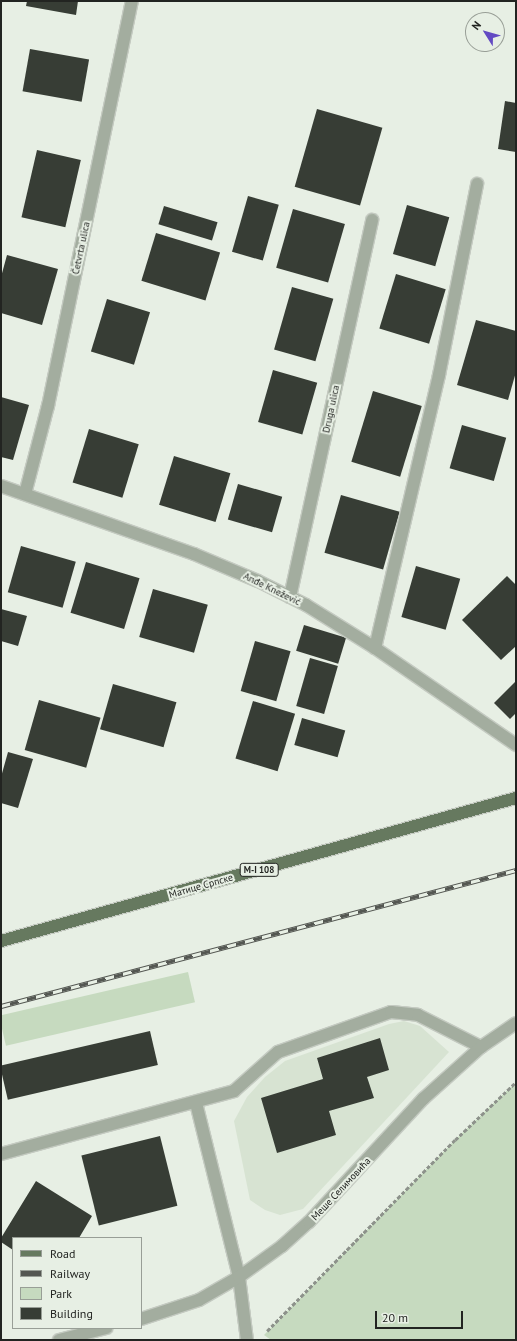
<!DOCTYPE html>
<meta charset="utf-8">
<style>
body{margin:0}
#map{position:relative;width:517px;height:1341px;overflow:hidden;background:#e7efe4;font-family:"PT Sans",sans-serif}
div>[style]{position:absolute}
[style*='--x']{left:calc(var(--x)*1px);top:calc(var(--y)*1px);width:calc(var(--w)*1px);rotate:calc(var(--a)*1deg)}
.built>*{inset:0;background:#d7e3d2}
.green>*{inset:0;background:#c6dabf;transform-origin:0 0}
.building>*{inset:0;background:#373d35;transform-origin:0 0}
.path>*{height:2.5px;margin-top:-1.25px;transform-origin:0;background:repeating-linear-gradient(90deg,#8d928b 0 4px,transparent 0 6px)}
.roads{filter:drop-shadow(1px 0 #c4cac1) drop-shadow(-1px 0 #c4cac1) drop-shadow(0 1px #c4cac1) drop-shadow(0 -1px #c4cac1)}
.lane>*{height:12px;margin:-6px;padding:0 6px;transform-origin:6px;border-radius:6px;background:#a3ad9f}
.street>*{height:12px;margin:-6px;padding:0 6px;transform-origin:6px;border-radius:6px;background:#a3ad9f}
.primary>*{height:12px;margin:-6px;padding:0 6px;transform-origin:6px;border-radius:6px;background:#66795f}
.rail>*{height:4.5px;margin-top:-2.25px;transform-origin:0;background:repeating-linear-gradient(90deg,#e7efe4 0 9px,#545752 0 18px);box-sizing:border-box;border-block:1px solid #545752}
span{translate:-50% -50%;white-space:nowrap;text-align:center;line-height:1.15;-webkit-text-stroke:4px #e7efe4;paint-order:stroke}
.shield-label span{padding:1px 3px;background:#e7efe4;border:1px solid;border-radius:3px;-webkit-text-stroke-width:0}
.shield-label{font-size:9px;color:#222421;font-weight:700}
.street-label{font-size:10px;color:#222421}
.frame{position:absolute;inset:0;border:2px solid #222421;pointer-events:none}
.legend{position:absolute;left:12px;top:1237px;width:130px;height:92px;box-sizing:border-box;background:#e7efe4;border:1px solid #989e96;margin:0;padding:5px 7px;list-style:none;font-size:12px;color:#222421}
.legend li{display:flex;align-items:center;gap:8px;height:20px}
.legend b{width:20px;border:1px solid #989e96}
.north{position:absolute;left:465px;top:12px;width:40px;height:40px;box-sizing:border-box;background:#e7efe4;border:1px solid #989e96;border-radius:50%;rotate:307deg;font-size:11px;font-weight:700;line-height:16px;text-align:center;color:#222421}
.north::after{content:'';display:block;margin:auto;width:14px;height:18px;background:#634ac3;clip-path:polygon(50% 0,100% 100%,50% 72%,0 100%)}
.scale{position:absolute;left:375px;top:1311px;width:88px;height:18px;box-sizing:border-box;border:2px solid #222421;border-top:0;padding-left:5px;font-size:12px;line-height:14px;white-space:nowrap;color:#222421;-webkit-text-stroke:3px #e7efe4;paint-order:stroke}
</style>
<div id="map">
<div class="built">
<i style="clip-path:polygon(404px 1021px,420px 1026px,449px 1052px,303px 1209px,280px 1215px,265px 1210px,250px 1200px,234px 1121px,247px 1097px,265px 1077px,285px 1061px,389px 1024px)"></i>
</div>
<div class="green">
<i style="left:188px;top:972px;width:31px;height:194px;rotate:77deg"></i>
<i style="clip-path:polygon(516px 1082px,516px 1340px,271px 1340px,264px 1335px,455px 1140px)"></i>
</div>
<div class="building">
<i style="clip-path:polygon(27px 1px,78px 1px,76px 15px,26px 6px)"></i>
<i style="left:30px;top:49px;width:60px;height:43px;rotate:10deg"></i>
<i style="clip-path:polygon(505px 101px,516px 103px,516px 152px,498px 149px)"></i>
<i style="left:317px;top:109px;width:68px;height:81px;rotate:16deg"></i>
<i style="left:37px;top:150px;width:45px;height:69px;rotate:13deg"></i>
<i style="left:248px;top:196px;width:32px;height:58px;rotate:16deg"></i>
<i style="left:407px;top:205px;width:44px;height:51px;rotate:16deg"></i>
<i style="left:164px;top:206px;width:56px;height:19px;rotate:17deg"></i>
<i style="left:293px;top:209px;width:54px;height:61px;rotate:16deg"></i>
<i style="left:156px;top:233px;width:67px;height:50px;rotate:17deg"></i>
<i style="clip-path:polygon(7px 255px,58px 269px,42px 325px,1px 313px,1px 277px)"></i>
<i style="left:396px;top:274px;width:52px;height:57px;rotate:17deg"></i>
<i style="left:292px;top:287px;width:43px;height:65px;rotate:16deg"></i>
<i style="left:107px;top:299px;width:45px;height:55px;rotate:17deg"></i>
<i style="clip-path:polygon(476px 320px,516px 331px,516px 372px,508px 400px,457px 385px)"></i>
<i style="left:273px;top:370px;width:46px;height:54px;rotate:16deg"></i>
<i style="left:373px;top:391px;width:51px;height:74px;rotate:17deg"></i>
<i style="clip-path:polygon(1px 397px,29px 405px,13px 460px,1px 457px)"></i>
<i style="left:462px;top:425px;width:46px;height:45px;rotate:16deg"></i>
<i style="left:89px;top:429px;width:52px;height:56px;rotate:17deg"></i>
<i style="left:174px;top:456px;width:59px;height:51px;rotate:17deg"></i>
<i style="left:238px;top:484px;width:46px;height:37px;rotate:16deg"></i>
<i style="left:341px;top:495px;width:61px;height:60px;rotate:16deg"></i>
<i style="left:21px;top:546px;width:57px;height:48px;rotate:16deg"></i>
<i style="left:86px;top:562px;width:56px;height:53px;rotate:17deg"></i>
<i style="left:416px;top:566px;width:46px;height:53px;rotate:16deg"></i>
<i style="clip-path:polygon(507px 576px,516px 585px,516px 646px,501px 660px,462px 620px)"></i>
<i style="left:153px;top:589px;width:57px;height:50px;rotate:16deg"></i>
<i style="clip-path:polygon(1px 609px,27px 616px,18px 646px,1px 641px)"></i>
<i style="left:304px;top:625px;width:44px;height:27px;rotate:17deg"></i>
<i style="left:255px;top:641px;width:37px;height:52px;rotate:16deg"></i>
<i style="left:310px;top:658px;width:29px;height:50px;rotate:16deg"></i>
<i style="clip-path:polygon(516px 681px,516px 713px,510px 719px,494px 703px)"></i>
<i style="left:113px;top:684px;width:66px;height:47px;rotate:16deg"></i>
<i style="left:39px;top:700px;width:64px;height:52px;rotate:16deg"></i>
<i style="left:253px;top:701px;width:44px;height:60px;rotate:17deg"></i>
<i style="left:302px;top:718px;width:45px;height:28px;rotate:16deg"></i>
<i style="clip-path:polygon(8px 752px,33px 759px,18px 808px,1px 803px,1px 777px)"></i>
<i style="left:150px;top:1031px;width:35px;height:154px;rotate:77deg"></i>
<i style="clip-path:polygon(380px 1038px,389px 1070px,367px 1077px,374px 1098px,329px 1111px,336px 1135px,277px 1153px,261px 1098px,323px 1079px,317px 1058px)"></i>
<i style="left:160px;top:1136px;width:72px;height:81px;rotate:76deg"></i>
<i style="clip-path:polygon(36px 1181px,92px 1216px,79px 1238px,13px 1238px,13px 1250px,1px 1242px,1px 1238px)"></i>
</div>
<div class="path">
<i style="--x:267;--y:1331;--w:268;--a:-45.5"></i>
<i style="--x:455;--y:1140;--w:84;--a:-43.6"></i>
</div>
<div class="roads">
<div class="lane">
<i style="--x:196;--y:1103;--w:179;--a:76.1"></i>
<i style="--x:239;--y:1277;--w:64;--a:82.8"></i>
<i style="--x:1;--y:1154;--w:241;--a:-15.1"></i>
<i style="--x:234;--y:1091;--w:59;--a:-41.6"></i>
<i style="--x:278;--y:1052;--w:120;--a:-19.5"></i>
<i style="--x:391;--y:1012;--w:27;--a:6"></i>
<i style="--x:418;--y:1015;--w:71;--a:26.9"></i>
</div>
<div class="street">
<i style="--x:1;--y:486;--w:205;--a:19.4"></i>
<i style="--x:194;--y:554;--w:69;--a:22.9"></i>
<i style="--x:258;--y:581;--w:54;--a:26.6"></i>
<i style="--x:306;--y:605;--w:81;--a:31.9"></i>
<i style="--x:375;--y:648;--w:171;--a:34.5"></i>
<i style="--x:25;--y:494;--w:91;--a:-75.4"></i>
<i style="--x:48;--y:406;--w:414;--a:-78.3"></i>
<i style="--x:290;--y:597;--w:386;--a:-77.7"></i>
<i style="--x:375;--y:648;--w:280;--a:-76.8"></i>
<i style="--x:439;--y:375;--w:195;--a:-78.7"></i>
<i style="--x:141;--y:1319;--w:61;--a:-18.1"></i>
<i style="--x:199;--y:1300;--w:46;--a:-29.9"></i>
<i style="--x:239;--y:1277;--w:53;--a:-35.8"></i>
<i style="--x:282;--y:1246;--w:36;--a:-42"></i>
<i style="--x:309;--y:1222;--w:168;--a:-47.2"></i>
<i style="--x:423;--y:1099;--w:78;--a:-41.9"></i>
<i style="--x:481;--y:1047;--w:42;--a:-34.4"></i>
<i style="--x:59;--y:1340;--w:49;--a:-14.3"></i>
</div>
<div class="primary">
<i style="--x:1;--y:941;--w:534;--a:-15.52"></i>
</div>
</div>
<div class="rail">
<i style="--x:1;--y:1006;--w:533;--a:-14.79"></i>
</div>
<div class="shield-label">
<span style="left:259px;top:870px">M-I 108</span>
</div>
<div class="street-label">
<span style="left:81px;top:248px;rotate:-78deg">Četvrta ulica</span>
<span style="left:331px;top:409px;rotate:-78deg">Druga ulica</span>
<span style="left:272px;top:589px;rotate:26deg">Anđe Knežević</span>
<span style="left:201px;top:886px;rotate:-16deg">Матице Српске</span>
<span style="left:341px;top:1189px;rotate:-47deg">Меше Селимовића</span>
</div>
<div class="frame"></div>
<ul class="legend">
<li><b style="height:5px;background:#66795f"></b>Road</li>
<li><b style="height:5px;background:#545752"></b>Railway</li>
<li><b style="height:11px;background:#c6dabf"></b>Park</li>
<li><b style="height:11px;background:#373d35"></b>Building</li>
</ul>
<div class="north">N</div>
<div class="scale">20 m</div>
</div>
